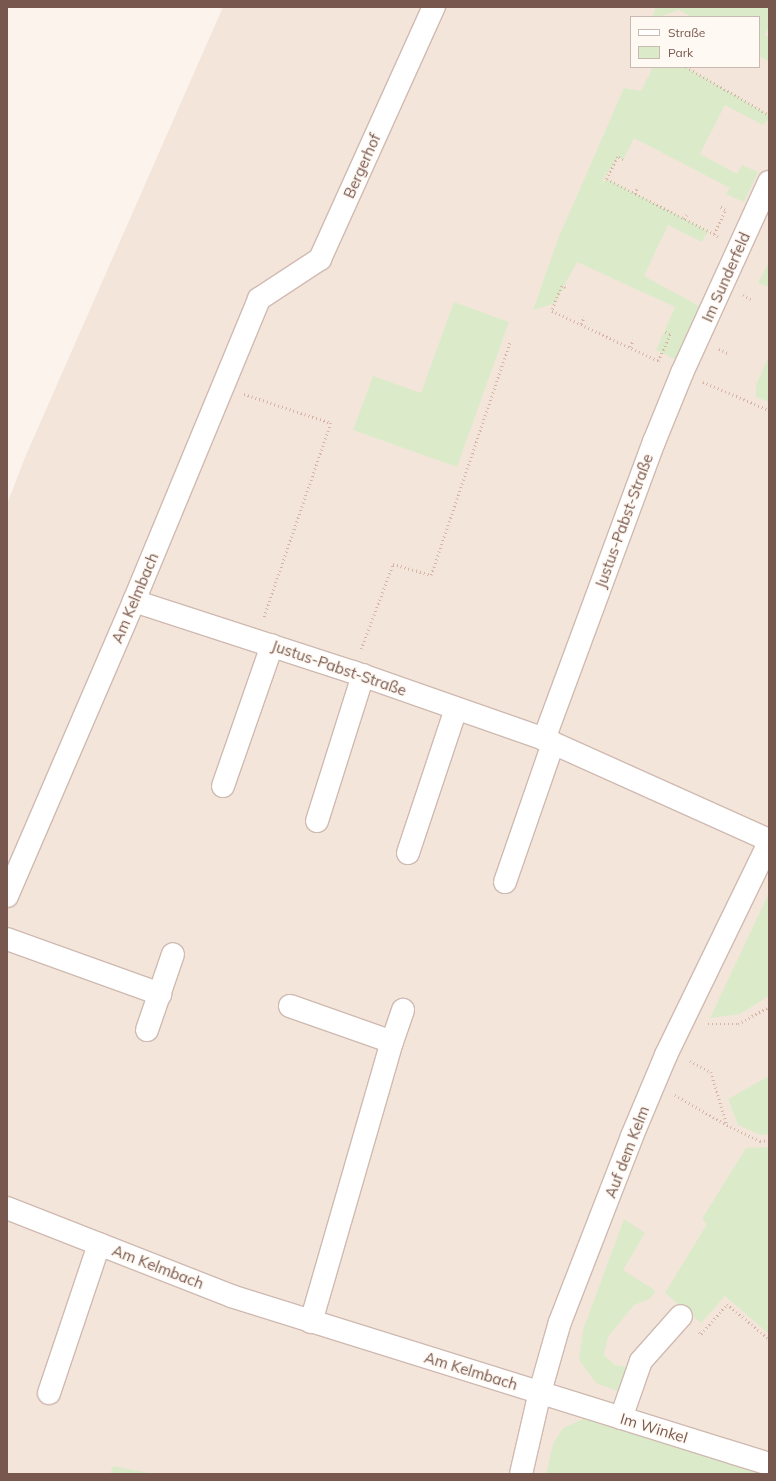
<!DOCTYPE html>
<meta charset="utf-8">
<style>
body{margin:0}
#map{position:relative;width:776px;height:1481px;overflow:hidden;background:#fcf4ec;font-family:Mulish,sans-serif}
div>[style]{position:absolute}
[style*='--x']{left:calc(var(--x)*1px);top:calc(var(--y)*1px);width:calc(var(--w)*1px);rotate:calc(var(--a)*1deg)}
.residential>*{inset:0;background:#f4e5da}
.green>*{inset:0;background:#dbebca}
.path>*{height:2.5px;margin-top:-1.25px;transform-origin:0;background:repeating-linear-gradient(90deg,#d7b3a6 0 1px,transparent 0 4px)}
.roads{filter:drop-shadow(1px 0 #cfbab1) drop-shadow(-1px 0 #cfbab1) drop-shadow(0 1px #cfbab1) drop-shadow(0 -1px #cfbab1)}
.minor>*{height:22px;margin:-11px;padding:0 11px;transform-origin:11px;border-radius:11px;background:#fff}
span{translate:-50% -50%;white-space:nowrap;text-align:center;line-height:1.15;-webkit-text-stroke:3px #fff9f3;paint-order:stroke}
.street-label{font-size:15px;color:#78584e}
.frame{position:absolute;inset:0;border:8px solid #78584e;pointer-events:none}
.legend{position:absolute;left:630px;top:16px;width:130px;height:52px;box-sizing:border-box;background:#fff9f3;border:1px solid #c9b9b1;margin:0;padding:5px 7px;list-style:none;font-size:12px;color:#78584e}
.legend li{display:flex;align-items:center;gap:8px;height:20px}
.legend b{width:20px;border:1px solid #c9b9b1}
</style>
<div id="map">
<div class="residential">
<i style="clip-path:polygon(evenodd,223px 7px,769px 7px,769px 1474px,7px 1474px,7px 504px,26px 455px,223px 7px,631px 17px,759px 17px,759px 67px,631px 67px,631px 17px)"></i>
</div>
<div class="green">
<i style="clip-path:polygon(656px 7px,769px 7px,769px 27px,765px 35px,769px 37px,769px 62px,759px 56px,759px 17px,692px 17px,679px 10px,659px 17px,652px 17px)"></i>
<i style="clip-path:polygon(653px 67px,686px 67px,769px 115px,769px 119px,763px 125px,725px 105px,700px 154px,737px 174px,742px 165px,758px 172px,744px 202px,726px 194px,730px 188px,634px 138px,623px 160px,618px 157px,601px 183px,607px 179px,708px 231px,702px 242px,668px 225px,644px 276px,699px 306px,675px 359px,656px 350px,675px 307px,577px 262px,555px 303px,533px 310px,558px 239px,624px 88px,641px 91px)"></i>
<i style="clip-path:polygon(769px 262px,769px 287px,758px 283px)"></i>
<i style="clip-path:polygon(454px 302px,509px 322px,457px 467px,353px 430px,373px 376px,421px 393px)"></i>
<i style="clip-path:polygon(769px 356px,769px 402px,756px 397px,756px 385px)"></i>
<i style="clip-path:polygon(769px 893px,769px 996px,740px 1014px,710px 1018px)"></i>
<i style="clip-path:polygon(769px 1076px,769px 1134px,761px 1135px,738px 1125px,728px 1099px)"></i>
<i style="clip-path:polygon(769px 1147px,769px 1334px,725px 1296px,701px 1323px,665px 1293px,707px 1224px,702px 1219px,746px 1148px)"></i>
<i style="clip-path:polygon(624px 1219px,645px 1233px,623px 1270px,656px 1291px,649px 1299px,634px 1305px,608px 1337px,604px 1355px,615px 1365px,629px 1367px,620px 1392px,596px 1383px,579px 1360px,583px 1330px)"></i>
<i style="clip-path:polygon(586px 1418px,760px 1474px,546px 1474px,553px 1444px,563px 1428px)"></i>
<i style="clip-path:polygon(113px 1466px,144px 1472px,154px 1474px,110px 1474px)"></i>
</div>
<div class="path">
<i style="--x:686;--y:67;--w:96;--a:30"></i>
<i style="--x:623;--y:160;--w:6;--a:-149"></i>
<i style="--x:618;--y:157;--w:25;--a:117"></i>
<i style="--x:607;--y:179;--w:125;--a:27.2"></i>
<i style="--x:635;--y:194;--w:6;--a:-72"></i>
<i style="--x:684;--y:219;--w:6;--a:-59"></i>
<i style="--x:714;--y:234;--w:26;--a:-65"></i>
<i style="--x:725;--y:210;--w:6;--a:-149"></i>
<i style="--x:565;--y:288;--w:4;--a:-146"></i>
<i style="--x:562;--y:286;--w:27;--a:112"></i>
<i style="--x:552;--y:311;--w:120;--a:25.1"></i>
<i style="--x:743;--y:295;--w:9;--a:27"></i>
<i style="--x:581;--y:324;--w:8;--a:-67"></i>
<i style="--x:630;--y:347;--w:8;--a:-67"></i>
<i style="--x:719;--y:349;--w:10;--a:24"></i>
<i style="--x:658;--y:361;--w:30;--a:-66"></i>
<i style="--x:670;--y:334;--w:5;--a:-158"></i>
<i style="--x:703;--y:382;--w:72;--a:23"></i>
<i style="--x:244;--y:394;--w:92;--a:18.4"></i>
<i style="--x:331;--y:423;--w:206;--a:109"></i>
<i style="--x:361;--y:649;--w:91;--a:-69.4"></i>
<i style="--x:393;--y:564;--w:40;--a:16"></i>
<i style="--x:431;--y:575;--w:247;--a:-71.3"></i>
<i style="--x:708;--y:1024;--w:30;--a:0"></i>
<i style="--x:738;--y:1024;--w:35;--a:-29"></i>
<i style="--x:690;--y:1061;--w:24;--a:28"></i>
<i style="--x:711;--y:1072;--w:55;--a:73.2"></i>
<i style="--x:675;--y:1095;--w:60;--a:30"></i>
<i style="--x:727;--y:1125;--w:37;--a:26"></i>
<i style="--x:760;--y:1141;--w:9;--a:-6"></i>
<i style="--x:699;--y:1332;--w:3;--a:45"></i>
<i style="--x:701;--y:1334;--w:40;--a:-49"></i>
<i style="--x:727;--y:1304;--w:55;--a:39.8"></i>
</div>
<div class="roads">
<div class="minor">
<i style="--x:134;--y:601;--w:230;--a:18"></i>
<i style="--x:353;--y:672;--w:202;--a:19.3"></i>
<i style="--x:544;--y:739;--w:247;--a:24.2"></i>
<i style="--x:544;--y:739;--w:317;--a:-69.7"></i>
<i style="--x:654;--y:442;--w:74;--a:-67.9"></i>
<i style="--x:682;--y:373;--w:210;--a:-65.5"></i>
<i style="--x:223;--y:786;--w:149;--a:-70.8"></i>
<i style="--x:317;--y:821;--w:153;--a:-72.5"></i>
<i style="--x:408;--y:853;--w:152;--a:-71.6"></i>
<i style="--x:505;--y:882;--w:147;--a:-70.9"></i>
<i style="--x:7;--y:896;--w:321;--a:-66.7"></i>
<i style="--x:134;--y:601;--w:327;--a:-67.5"></i>
<i style="--x:259;--y:299;--w:73;--a:-33.3"></i>
<i style="--x:320;--y:259;--w:277;--a:-65.7"></i>
<i style="--x:7;--y:939;--w:163;--a:19.8"></i>
<i style="--x:290;--y:1006;--w:108;--a:19.4"></i>
<i style="--x:392;--y:1042;--w:34;--a:-71"></i>
<i style="--x:147;--y:1030;--w:80;--a:-71.1"></i>
<i style="--x:7;--y:1208;--w:241;--a:21.4"></i>
<i style="--x:231;--y:1296;--w:564;--a:17.34"></i>
<i style="--x:311;--y:1322;--w:291;--a:-73.9"></i>
<i style="--x:49;--y:1393;--w:157;--a:-71.4"></i>
<i style="--x:621;--y:1418;--w:60;--a:-70.7"></i>
<i style="--x:641;--y:1361;--w:60;--a:-48.4"></i>
<i style="--x:521;--y:1474;--w:84;--a:-77"></i>
<i style="--x:540;--y:1392;--w:73;--a:-74.1"></i>
<i style="--x:560;--y:1322;--w:199;--a:-68.8"></i>
<i style="--x:632;--y:1136;--w:88;--a:-67.2"></i>
<i style="--x:666;--y:1055;--w:236;--a:-64.1"></i>
</div>
</div>
<div class="street-label">
<span style="left:362px;top:166px;rotate:-66deg">Bergerhof</span>
<span style="left:726px;top:277px;rotate:-66deg">Im Sunderfeld</span>
<span style="left:624px;top:521px;rotate:-70deg">Justus-Pabst-Straße</span>
<span style="left:135px;top:598px;rotate:-67deg">Am Kelmbach</span>
<span style="left:339px;top:668px;rotate:19deg">Justus-Pabst-Straße</span>
<span style="left:627px;top:1152px;rotate:-69deg">Auf dem Kelm</span>
<span style="left:158px;top:1267px;rotate:21deg">Am Kelmbach</span>
<span style="left:471px;top:1371px;rotate:17deg">Am Kelmbach</span>
<span style="left:654px;top:1428px;rotate:17deg">Im Winkel</span>
</div>
<div class="frame"></div>
<ul class="legend">
<li><b style="height:5px;background:#fff"></b>Straße</li>
<li><b style="height:11px;background:#dbebca"></b>Park</li>
</ul>
</div>
